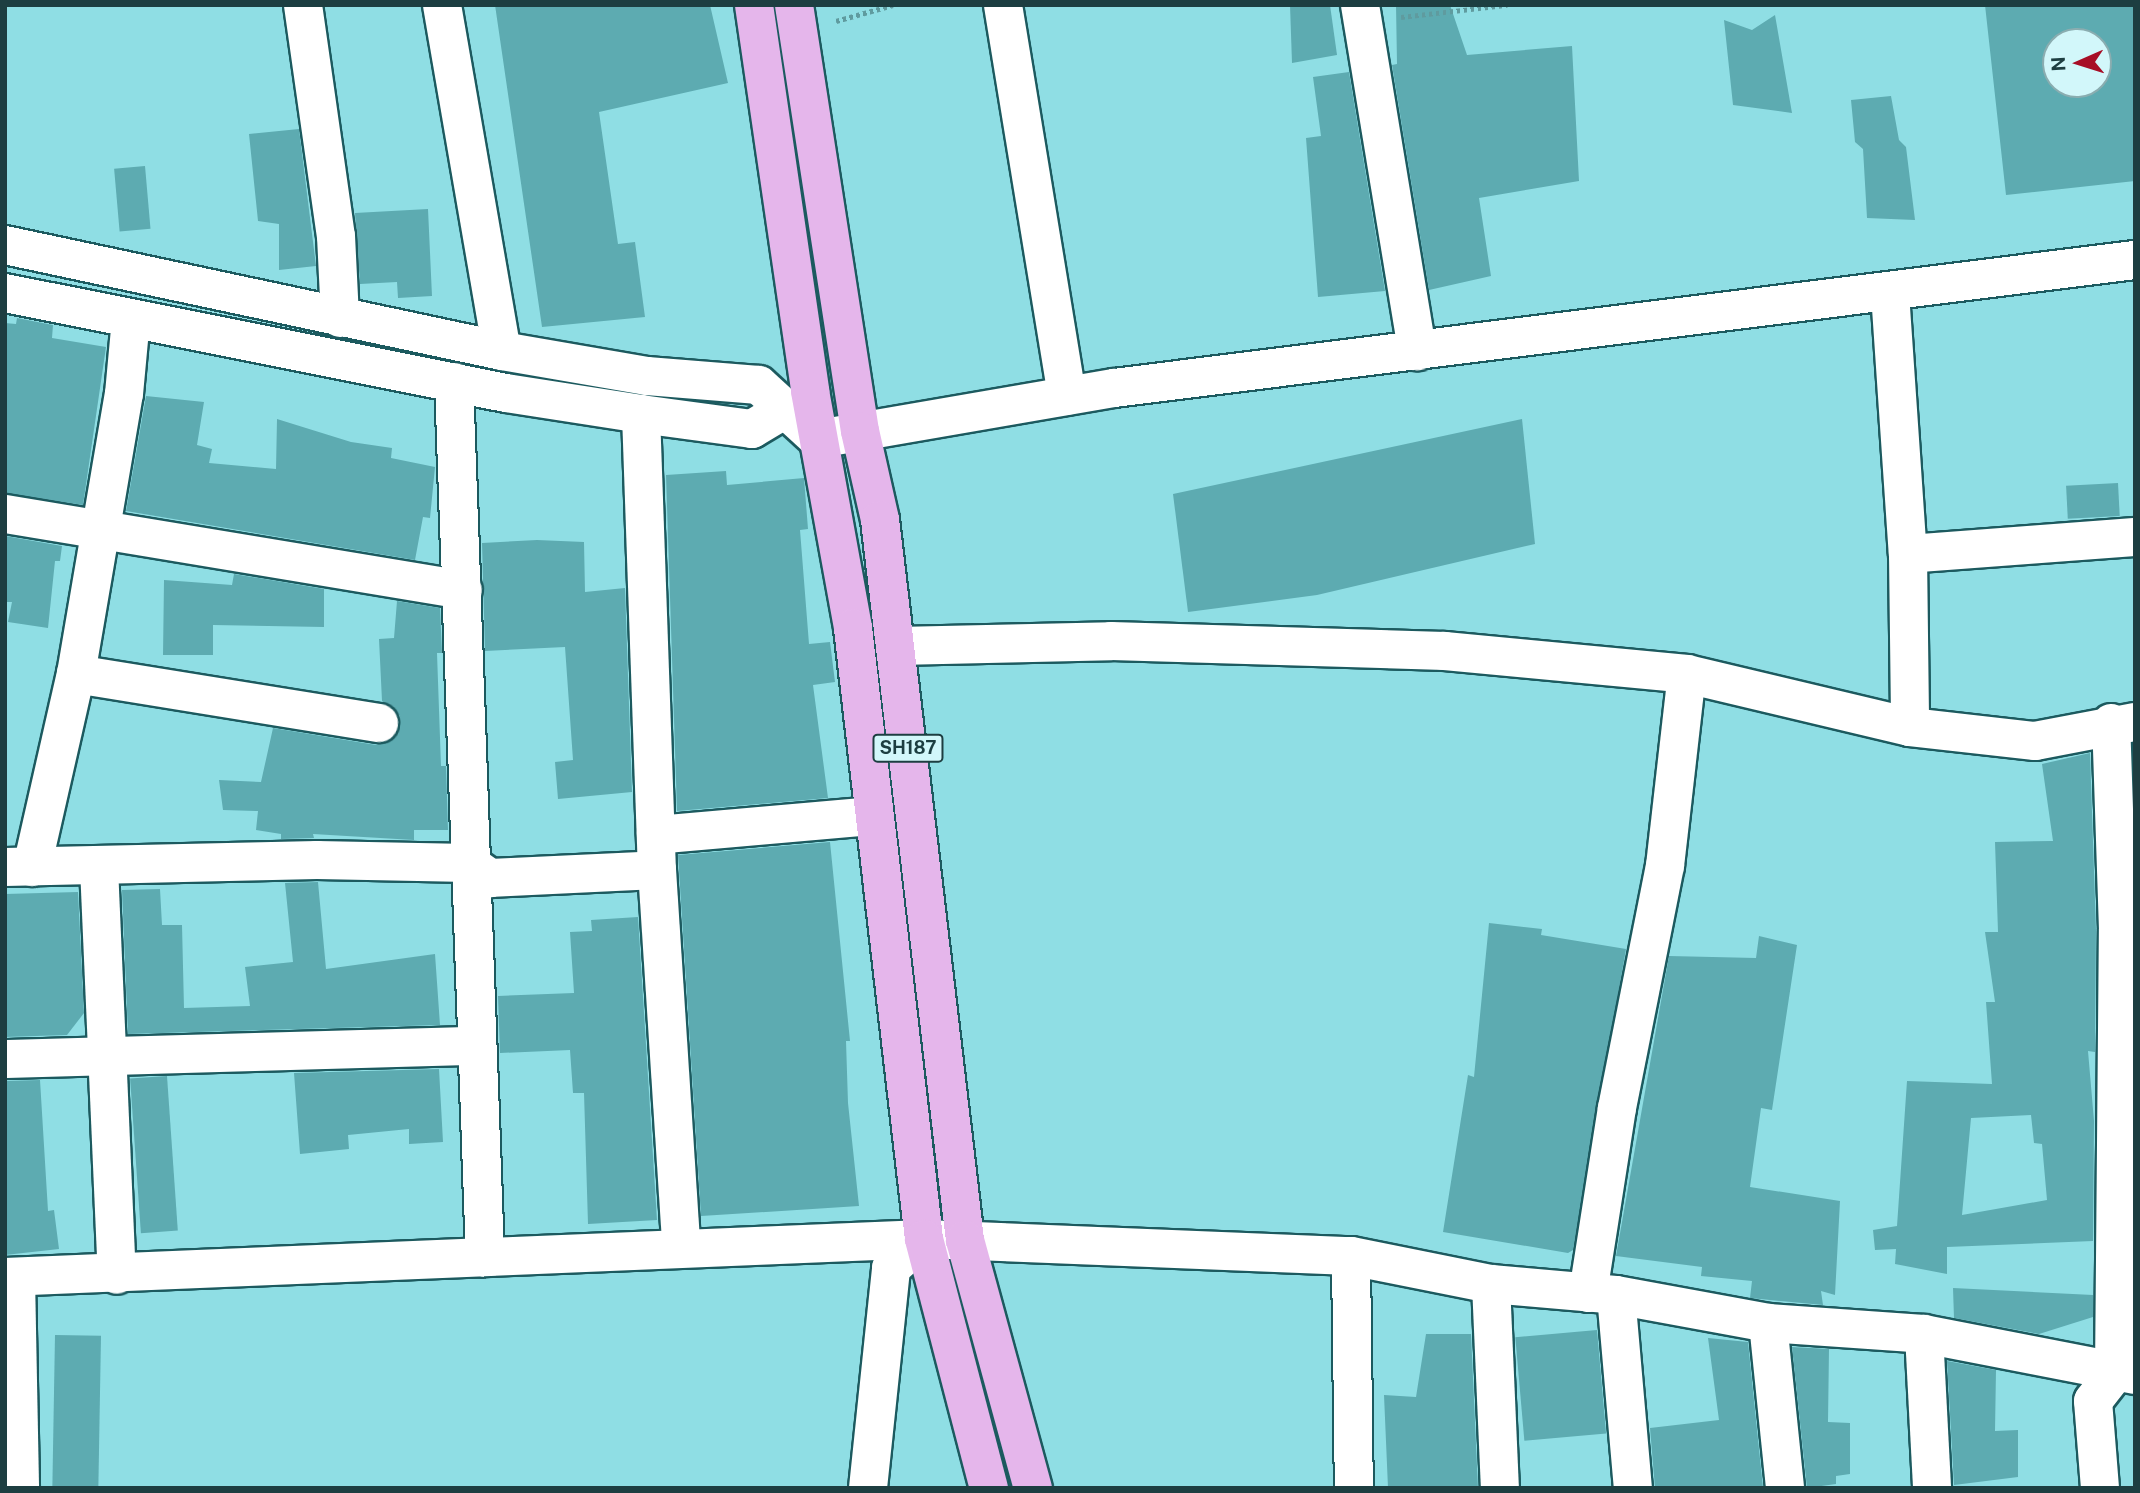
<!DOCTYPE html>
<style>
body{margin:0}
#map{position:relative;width:2140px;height:1493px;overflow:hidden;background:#8fdee4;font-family:"Public Sans",sans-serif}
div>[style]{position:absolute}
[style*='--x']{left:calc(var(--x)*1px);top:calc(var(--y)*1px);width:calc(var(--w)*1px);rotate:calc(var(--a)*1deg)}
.building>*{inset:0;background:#5dabb1;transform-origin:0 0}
.path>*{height:4.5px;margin-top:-2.25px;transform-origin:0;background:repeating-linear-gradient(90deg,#5f9b9f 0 3.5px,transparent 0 7px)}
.roads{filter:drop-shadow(2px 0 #1c5a5f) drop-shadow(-2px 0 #1c5a5f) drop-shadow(0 2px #1c5a5f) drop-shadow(0 -2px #1c5a5f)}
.street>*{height:38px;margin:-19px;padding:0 19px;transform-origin:19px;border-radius:19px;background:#fff}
.secondary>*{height:38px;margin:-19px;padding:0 19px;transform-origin:19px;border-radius:19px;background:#fff}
.primary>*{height:38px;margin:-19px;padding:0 19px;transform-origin:19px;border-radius:19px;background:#e5b6eb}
span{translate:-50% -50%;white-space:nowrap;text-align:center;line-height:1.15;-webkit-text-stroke:7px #d2f7fa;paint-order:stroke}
.shield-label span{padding:2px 5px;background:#d2f7fa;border:2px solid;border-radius:5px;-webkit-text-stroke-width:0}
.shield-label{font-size:18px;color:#1d3e41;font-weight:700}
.frame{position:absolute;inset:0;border:7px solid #1d3e41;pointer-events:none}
.north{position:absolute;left:2042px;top:28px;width:70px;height:70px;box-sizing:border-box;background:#d2f7fa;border:2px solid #8aadb0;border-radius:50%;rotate:267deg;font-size:19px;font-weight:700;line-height:28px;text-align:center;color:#1d3e41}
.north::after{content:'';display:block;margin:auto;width:24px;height:32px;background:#a70e26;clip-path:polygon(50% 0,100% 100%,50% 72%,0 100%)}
</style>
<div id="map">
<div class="building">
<i style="clip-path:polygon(495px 5px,710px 5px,728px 83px,599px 112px,618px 244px,635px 242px,645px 317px,542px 327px)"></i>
<i style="clip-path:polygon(1290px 5px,1330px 5px,1337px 55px,1292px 63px)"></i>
<i style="clip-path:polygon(1396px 5px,1450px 5px,1467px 55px,1572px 46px,1579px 181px,1479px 198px,1491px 276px,1429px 290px,1392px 65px,1397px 64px)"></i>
<i style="clip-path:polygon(evenodd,1985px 5px,2135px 5px,2135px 181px,2006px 195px,1985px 5px,2056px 42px,2098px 42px,2098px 84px,2056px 84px,2056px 42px)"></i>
<i style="clip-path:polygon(1775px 15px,1792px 113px,1733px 105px,1724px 20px,1752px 30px)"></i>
<i style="clip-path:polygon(1349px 72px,1385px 291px,1318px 297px,1306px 138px,1321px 136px,1313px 77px)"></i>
<i style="clip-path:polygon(1891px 96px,1899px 140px,1906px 147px,1915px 220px,1867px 218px,1863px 149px,1855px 142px,1851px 100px)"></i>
<i style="clip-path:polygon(299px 129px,316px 266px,279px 270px,279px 224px,258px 221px,249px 134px)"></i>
<i style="left:145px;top:166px;width:63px;height:31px;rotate:85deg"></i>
<i style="clip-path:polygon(428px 209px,432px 296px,398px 298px,397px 282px,360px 284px,355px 213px)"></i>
<i style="clip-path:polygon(17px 318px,53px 325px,52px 338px,106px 347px,83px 505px,5px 493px,5px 323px,16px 324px)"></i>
<i style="clip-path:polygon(146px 396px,204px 402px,197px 445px,212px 449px,209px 463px,276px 469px,277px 419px,351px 442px,392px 448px,391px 458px,435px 467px,430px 518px,423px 517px,415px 560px,126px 511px)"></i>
<i style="clip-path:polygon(1522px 419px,1535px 544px,1317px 595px,1188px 612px,1173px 494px)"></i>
<i style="clip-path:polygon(726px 471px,727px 485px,804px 478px,808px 529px,800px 530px,809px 644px,830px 642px,835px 682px,813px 685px,828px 798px,677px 811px,666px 475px)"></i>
<i style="left:2118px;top:483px;width:33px;height:52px;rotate:87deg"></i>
<i style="clip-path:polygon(5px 536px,62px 546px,60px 561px,55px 561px,48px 628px,8px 622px,12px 602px,5px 602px)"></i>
<i style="clip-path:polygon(537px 540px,584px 542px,585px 592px,625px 588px,632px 792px,558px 799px,555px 762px,573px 760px,565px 647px,485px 651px,482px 543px)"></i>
<i style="clip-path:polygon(234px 574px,324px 589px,324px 627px,213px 625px,213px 655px,163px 655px,164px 580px,232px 585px)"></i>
<i style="clip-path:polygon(397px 601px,440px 608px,442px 653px,437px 653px,441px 766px,446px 766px,448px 830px,414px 830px,414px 840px,313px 834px,314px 838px,281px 839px,281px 834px,256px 830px,258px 811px,223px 810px,219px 780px,261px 782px,273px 728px,376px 745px,395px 737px,400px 716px,382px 701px,379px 639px,394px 638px)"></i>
<i style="clip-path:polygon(evenodd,2090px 753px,2096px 930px,2095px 1052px,2088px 1051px,2094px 1121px,2093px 1241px,1947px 1247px,1947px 1274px,1895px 1264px,1896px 1249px,1875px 1250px,1873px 1230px,1897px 1226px,1907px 1081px,1992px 1084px,1986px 1002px,1995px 1002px,1985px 932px,1998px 932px,1995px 842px,2053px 841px,2042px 764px,2090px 753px,2031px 1115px,2034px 1143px,2042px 1144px,2047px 1200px,1962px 1215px,1971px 1118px,2031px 1115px)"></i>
<i style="clip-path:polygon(830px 842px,850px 1041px,846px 1041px,848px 1103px,859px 1206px,701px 1216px,678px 855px)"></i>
<i style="clip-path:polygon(318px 882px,326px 969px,435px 954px,440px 1025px,128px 1034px,122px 890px,160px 889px,162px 925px,182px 925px,184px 1008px,250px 1006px,245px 967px,293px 962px,285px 883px)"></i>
<i style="clip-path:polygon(78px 892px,84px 1013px,67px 1035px,5px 1037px,5px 894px)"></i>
<i style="clip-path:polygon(638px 917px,657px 1220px,588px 1224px,584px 1093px,573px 1093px,570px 1050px,500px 1053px,498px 996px,574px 993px,570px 932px,592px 931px,591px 920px)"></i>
<i style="clip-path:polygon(1489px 923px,1542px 929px,1541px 935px,1626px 949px,1573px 1250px,1568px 1253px,1443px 1232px,1468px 1075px,1474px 1077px)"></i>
<i style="clip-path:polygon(1759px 936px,1797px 945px,1772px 1110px,1761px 1108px,1750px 1187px,1840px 1201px,1835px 1295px,1821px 1291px,1823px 1305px,1750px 1298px,1752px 1281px,1701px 1276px,1702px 1267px,1616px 1256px,1669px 956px,1756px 958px)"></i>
<i style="clip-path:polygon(439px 1069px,443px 1142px,409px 1144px,409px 1129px,348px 1135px,349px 1149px,300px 1154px,294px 1073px)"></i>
<i style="left:167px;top:1076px;width:155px;height:37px;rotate:86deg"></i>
<i style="clip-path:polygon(40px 1080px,48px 1211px,54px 1210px,59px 1249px,5px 1255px,5px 1081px)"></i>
<i style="clip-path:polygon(1953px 1288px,2093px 1295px,2093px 1317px,2039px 1334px,1954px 1318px)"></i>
<i style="left:1597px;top:1330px;width:104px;height:82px;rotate:85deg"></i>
<i style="clip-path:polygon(1426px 1334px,1471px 1334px,1478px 1488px,1388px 1488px,1384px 1395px,1416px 1397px)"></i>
<i style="left:55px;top:1335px;width:46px;height:153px;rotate:1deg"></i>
<i style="clip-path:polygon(1708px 1338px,1748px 1342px,1763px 1488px,1655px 1488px,1650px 1428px,1719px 1420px)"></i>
<i style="clip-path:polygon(1792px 1347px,1829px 1349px,1828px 1422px,1850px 1423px,1850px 1474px,1836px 1476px,1836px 1484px,1807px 1488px)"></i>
<i style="clip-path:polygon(1947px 1361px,1996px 1370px,1995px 1431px,2018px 1430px,2018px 1477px,1954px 1485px)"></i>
</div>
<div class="path">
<i style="--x:1401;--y:17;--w:107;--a:-6.5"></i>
<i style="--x:836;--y:21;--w:59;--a:-15.7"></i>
</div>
<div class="roads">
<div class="street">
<i style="--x:303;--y:5;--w:233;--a:81.9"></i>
<i style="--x:336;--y:236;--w:82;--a:87.2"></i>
<i style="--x:442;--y:5;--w:351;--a:80.2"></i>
<i style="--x:1003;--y:5;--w:396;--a:80.7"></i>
<i style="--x:1360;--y:5;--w:351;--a:80.6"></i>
<i style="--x:1890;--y:293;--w:262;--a:86.1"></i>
<i style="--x:1908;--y:554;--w:173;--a:89.3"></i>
<i style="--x:454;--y:382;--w:876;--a:87.97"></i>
<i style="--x:641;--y:414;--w:456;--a:88"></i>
<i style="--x:657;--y:870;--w:377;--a:86.3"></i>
<i style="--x:818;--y:439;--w:300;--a:-9.8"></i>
<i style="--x:1114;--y:388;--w:1029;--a:-7.15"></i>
<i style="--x:5;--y:514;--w:464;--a:9.4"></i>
<i style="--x:1908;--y:554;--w:228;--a:-4.3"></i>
<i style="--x:897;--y:646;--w:214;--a:-1.3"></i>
<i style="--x:1111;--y:641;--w:334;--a:1.7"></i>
<i style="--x:1445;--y:651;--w:243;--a:5.4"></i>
<i style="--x:1687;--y:674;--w:229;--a:13.4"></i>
<i style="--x:1910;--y:727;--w:126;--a:6.4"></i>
<i style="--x:2035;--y:741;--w:102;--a:-10.8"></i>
<i style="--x:76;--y:674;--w:307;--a:9.2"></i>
<i style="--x:656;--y:835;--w:217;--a:-5"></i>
<i style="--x:5;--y:867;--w:312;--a:-1.3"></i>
<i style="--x:317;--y:860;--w:152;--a:1.1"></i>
<i style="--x:469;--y:863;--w:26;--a:36"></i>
<i style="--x:490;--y:878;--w:167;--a:-2.7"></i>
<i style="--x:32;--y:867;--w:198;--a:-77.2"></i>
<i style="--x:76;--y:674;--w:284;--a:-80.3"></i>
<i style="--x:124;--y:394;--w:76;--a:-84.7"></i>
<i style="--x:99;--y:867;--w:408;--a:87.5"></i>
<i style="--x:5;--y:1059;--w:470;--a:-1.6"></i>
<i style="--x:1351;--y:1256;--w:232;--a:89.3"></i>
<i style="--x:5;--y:1277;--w:920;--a:-2.37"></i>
<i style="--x:924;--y:1239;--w:427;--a:2.3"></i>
<i style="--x:1351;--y:1256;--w:143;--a:11.3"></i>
<i style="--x:1491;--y:1284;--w:125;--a:5"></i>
<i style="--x:1616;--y:1295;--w:155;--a:10.4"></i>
<i style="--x:1768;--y:1323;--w:156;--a:4"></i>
<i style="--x:1924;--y:1334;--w:215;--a:11"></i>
<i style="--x:16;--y:1277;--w:211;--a:88.9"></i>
<i style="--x:1491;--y:1284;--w:204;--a:87.5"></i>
<i style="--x:1588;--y:1293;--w:187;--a:-81.1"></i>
<i style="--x:1617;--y:1108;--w:247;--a:-78.8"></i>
<i style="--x:1665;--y:866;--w:193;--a:-83.5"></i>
<i style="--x:1616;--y:1295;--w:194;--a:85"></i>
<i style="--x:1768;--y:1323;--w:166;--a:84.1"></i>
<i style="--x:1924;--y:1334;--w:154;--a:87"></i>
<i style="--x:868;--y:1488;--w:221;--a:-84"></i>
<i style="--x:891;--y:1268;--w:44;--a:-41.3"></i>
<i style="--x:2100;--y:1488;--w:87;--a:-94.6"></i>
<i style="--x:2093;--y:1401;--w:34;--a:-52"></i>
<i style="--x:2114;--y:1374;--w:444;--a:-89.5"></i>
<i style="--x:2118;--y:930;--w:207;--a:-91.9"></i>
</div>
<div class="secondary">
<i style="--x:5;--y:245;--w:508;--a:12.04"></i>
<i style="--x:502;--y:351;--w:147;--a:9.8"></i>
<i style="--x:647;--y:376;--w:112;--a:4.6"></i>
<i style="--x:759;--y:385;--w:80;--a:42.5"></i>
<i style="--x:5;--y:293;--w:511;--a:11.29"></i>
<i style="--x:506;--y:393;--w:137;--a:8.8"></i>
<i style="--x:641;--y:414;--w:112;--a:7.7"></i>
<i style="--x:752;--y:429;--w:39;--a:-31"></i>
</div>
<div class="primary">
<i style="--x:754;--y:5;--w:390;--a:81.7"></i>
<i style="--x:810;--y:391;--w:241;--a:79.7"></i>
<i style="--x:853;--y:628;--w:615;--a:83.37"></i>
<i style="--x:924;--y:1239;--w:257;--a:75.4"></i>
<i style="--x:794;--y:5;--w:431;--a:81.2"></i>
<i style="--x:860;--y:431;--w:91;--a:77.3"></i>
<i style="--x:880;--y:520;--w:725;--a:83.27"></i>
<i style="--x:965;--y:1240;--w:257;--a:74.7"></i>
</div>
</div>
<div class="shield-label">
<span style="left:908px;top:748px">SH187</span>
</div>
<div class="frame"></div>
<div class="north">N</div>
</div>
